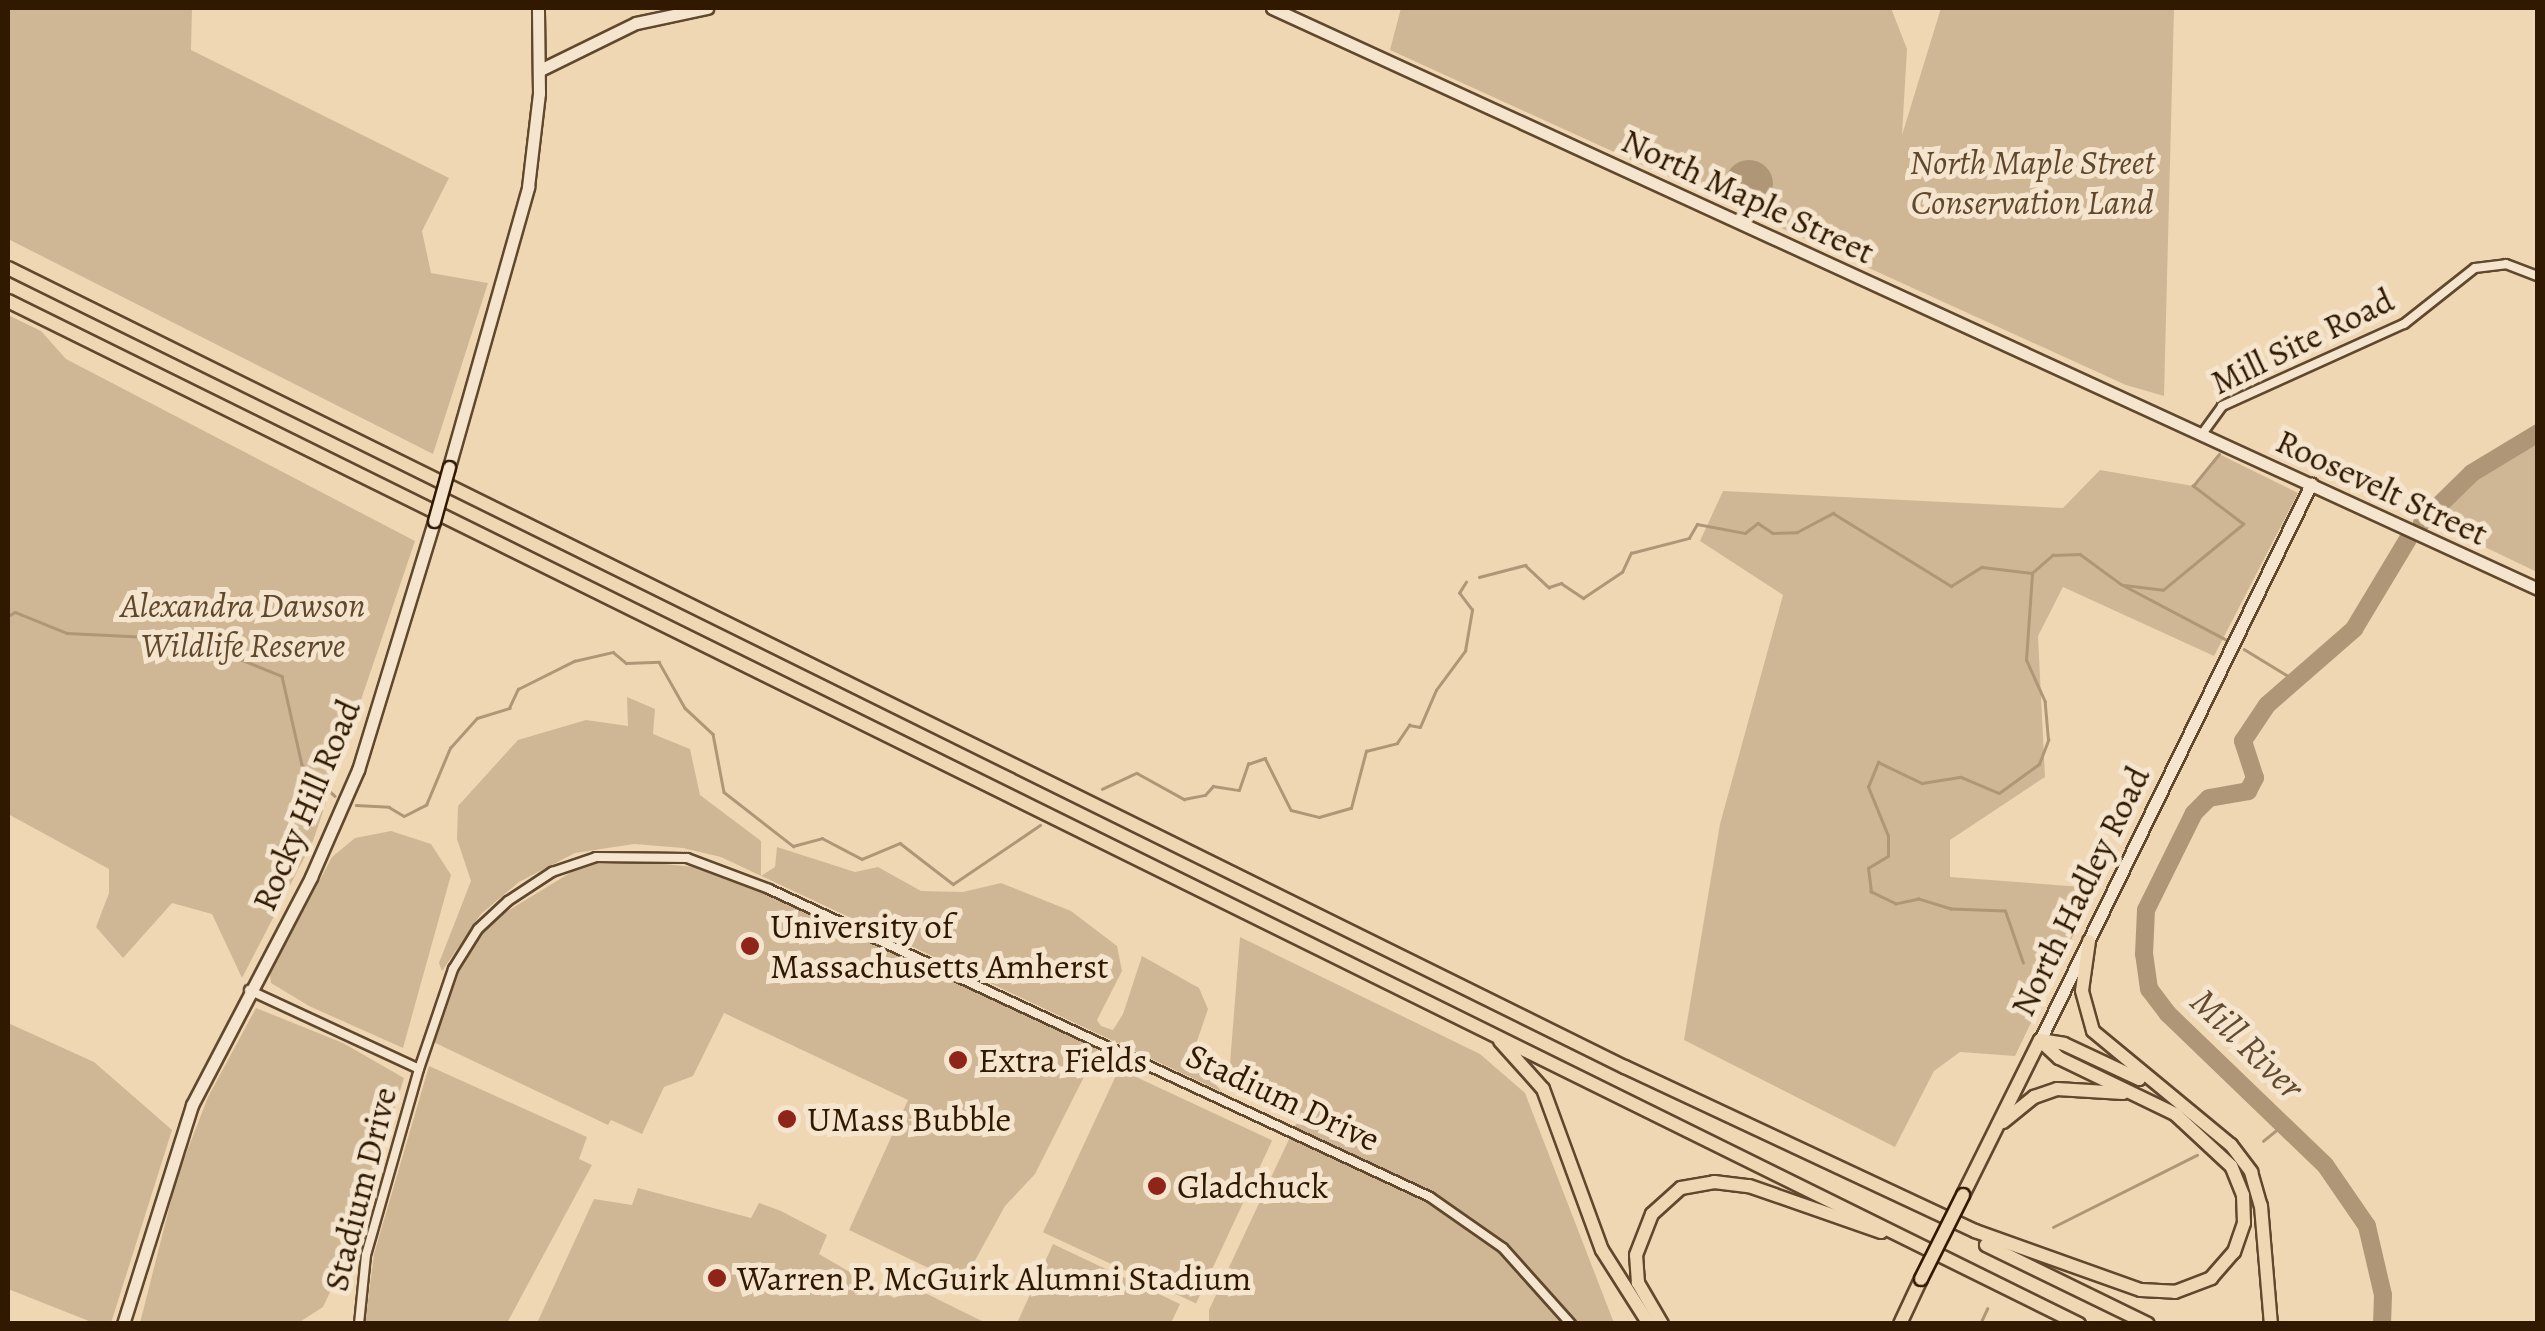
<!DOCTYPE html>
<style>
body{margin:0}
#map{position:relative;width:2545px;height:1331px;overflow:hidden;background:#f0d7b4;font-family:Alegreya,serif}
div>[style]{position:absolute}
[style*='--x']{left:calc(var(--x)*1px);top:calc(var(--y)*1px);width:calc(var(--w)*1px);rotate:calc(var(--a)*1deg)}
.green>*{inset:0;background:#cfb795;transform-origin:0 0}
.water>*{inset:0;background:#af9677}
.round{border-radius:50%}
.stream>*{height:2.5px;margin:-1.25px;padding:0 1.25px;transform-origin:1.25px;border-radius:1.25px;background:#af9677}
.river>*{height:18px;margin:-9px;padding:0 9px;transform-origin:9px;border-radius:9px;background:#af9677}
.roads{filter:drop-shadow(2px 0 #60482d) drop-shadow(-2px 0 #60482d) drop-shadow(0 2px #60482d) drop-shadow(0 -2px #60482d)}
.street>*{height:8px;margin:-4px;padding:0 4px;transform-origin:4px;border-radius:4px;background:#f5e5ce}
.secondary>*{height:11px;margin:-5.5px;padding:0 5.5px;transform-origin:5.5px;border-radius:5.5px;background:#f5e5ce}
.primary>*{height:12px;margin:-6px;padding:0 6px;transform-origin:6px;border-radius:6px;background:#f0d7b4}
.bridges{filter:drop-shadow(2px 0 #301900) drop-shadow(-2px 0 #301900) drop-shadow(0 2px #301900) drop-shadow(0 -2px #301900)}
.secondary-bridge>*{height:11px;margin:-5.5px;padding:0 5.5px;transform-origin:5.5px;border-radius:5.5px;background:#f5e5ce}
.primary-bridge>*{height:12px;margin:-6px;padding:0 6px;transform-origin:6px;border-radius:6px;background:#f0d7b4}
.dots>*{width:28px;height:28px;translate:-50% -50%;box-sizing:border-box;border:5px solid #f5e5ce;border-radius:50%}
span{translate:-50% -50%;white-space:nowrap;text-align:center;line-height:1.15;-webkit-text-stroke:10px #f5e5ce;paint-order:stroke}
.park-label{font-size:35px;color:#60482d;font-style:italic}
.street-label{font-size:35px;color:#301900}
.poi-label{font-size:35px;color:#301900}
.left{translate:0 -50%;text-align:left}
.water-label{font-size:38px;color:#634b30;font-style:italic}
.frame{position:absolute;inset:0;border:10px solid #301900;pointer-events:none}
</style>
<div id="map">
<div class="green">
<i style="clip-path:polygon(8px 8px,192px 8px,191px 50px,449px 178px,422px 231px,431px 273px,488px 283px,433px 454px,8px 239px)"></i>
<i style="clip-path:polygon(1401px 8px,1891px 8px,1907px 49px,1902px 135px,1941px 8px,2174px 8px,2164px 396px,2126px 385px,1390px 50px)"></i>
<i style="clip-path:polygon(8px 315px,41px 331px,66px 359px,415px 541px,313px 841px,242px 978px,212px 914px,172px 903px,123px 958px,96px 927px,109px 893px,109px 869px,8px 814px)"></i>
<i style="clip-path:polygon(2537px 427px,2537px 572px,2422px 517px,2450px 486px)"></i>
<i style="clip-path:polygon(2219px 454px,2298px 493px,2214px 656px,2063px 587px,2038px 636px,2045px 777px,1950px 840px,1950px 877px,2096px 888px,2015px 1056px,1960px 1052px,1934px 1071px,1895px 1147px,1684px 1040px,1720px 824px,1783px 595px,1700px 541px,1723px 491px,2063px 508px,2100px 470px,2193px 486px)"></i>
<i style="clip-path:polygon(627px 697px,655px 709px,653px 734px,690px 749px,700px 795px,761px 841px,761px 876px,775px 867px,777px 847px,855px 872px,878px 867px,921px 891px,963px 892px,1001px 883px,1071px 911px,1117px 946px,1122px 971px,1097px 1020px,1101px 1026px,1113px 1030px,1123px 1014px,1142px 956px,1199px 988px,1208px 1009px,1192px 1056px,1222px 1092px,721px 857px,683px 848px,634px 844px,575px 853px,519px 882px,481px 914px,442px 971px,439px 963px,471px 881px,457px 839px,458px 806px,518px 740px,586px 720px,628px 726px)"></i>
<i style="clip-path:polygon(391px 831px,431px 844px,451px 875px,403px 1048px,309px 1006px,271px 983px,270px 974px,332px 857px,355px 838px)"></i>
<i style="clip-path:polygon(596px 857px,724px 870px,1101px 1043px,1035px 1174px,1005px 1206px,962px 1284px,849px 1230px,908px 1100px,724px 1013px,693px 1076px,664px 1087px,642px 1134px,611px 1120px,608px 1125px,427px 1039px,478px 929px)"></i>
<i style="clip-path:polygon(1240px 937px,1480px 1054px,1525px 1093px,1614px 1323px,1209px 1324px,1209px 1310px,1298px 1120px,1228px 1089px)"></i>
<i style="clip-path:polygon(256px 1008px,343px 1043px,404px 1078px,350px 1250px,323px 1307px,298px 1323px,140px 1323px,177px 1177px,208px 1097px)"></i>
<i style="clip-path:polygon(8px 1023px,94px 1062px,172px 1130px,111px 1323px,94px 1323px,8px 1289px)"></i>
<i style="clip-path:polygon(429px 1066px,587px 1137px,579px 1159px,592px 1165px,507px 1323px,365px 1324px,374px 1254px)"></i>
<i style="left:1119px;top:1069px;width:169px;height:180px;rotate:25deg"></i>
<i style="clip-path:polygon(638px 1188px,751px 1218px,759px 1203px,781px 1211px,827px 1235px,819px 1254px,894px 1298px,917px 1289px,986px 1323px,537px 1323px,594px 1199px,632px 1205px)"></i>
<i style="clip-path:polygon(1053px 1244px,1180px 1304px,1171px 1323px,1017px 1323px)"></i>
</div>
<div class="water">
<i class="round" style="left:1725px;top:160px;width:48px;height:48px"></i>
</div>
<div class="stream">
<i style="--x:1479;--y:577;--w:48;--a:-14.6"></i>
<i style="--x:1525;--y:565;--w:33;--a:43"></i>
<i style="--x:1549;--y:587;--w:13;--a:-18"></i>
<i style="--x:1561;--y:583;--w:27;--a:34"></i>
<i style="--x:1583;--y:598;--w:47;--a:-33.7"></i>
<i style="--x:1622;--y:572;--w:21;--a:-65"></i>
<i style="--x:1631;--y:553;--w:60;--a:-14.5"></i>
<i style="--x:1689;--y:538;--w:16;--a:-60"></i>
<i style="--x:1697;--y:524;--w:49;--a:10.6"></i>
<i style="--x:1745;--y:533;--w:16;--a:-38"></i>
<i style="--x:1758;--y:523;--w:18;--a:34"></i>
<i style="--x:1773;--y:533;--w:24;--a:-2"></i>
<i style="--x:1797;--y:532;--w:41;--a:-27.8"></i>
<i style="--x:1833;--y:513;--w:139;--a:31.7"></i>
<i style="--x:1951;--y:586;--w:36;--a:-32"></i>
<i style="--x:1982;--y:567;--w:50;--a:6.8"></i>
<i style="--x:2032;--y:573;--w:28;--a:-41"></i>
<i style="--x:2053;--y:555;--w:27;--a:-2"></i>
<i style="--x:2080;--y:554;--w:51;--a:36.2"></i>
<i style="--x:2121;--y:584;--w:118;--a:27.9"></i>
<i style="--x:2124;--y:585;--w:39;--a:7"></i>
<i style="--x:2163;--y:590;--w:104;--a:-39.5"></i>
<i style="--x:2243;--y:524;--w:63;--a:-142.8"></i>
<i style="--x:2193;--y:486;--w:41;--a:-50.9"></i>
<i style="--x:8;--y:616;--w:8;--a:-30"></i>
<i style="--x:15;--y:612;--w:56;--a:22"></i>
<i style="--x:67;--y:633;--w:123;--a:2.8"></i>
<i style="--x:190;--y:639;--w:99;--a:21.9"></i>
<i style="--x:282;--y:676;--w:91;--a:77.3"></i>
<i style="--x:302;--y:765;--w:45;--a:43.2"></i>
<i style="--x:2244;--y:649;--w:57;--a:31.5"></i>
<i style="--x:1102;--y:789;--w:38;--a:-25"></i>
<i style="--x:1137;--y:773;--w:54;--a:29"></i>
<i style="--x:1184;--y:799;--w:21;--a:-11"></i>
<i style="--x:1205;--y:795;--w:12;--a:-48"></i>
<i style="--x:1213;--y:786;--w:26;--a:9"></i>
<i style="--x:1239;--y:790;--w:28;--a:-71"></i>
<i style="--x:1248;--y:764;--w:18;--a:-19"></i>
<i style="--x:1265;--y:758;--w:58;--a:63.4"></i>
<i style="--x:1291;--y:810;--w:29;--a:14"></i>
<i style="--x:1319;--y:817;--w:33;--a:-16"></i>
<i style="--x:1351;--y:808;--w:59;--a:-75.3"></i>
<i style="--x:1366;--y:751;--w:32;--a:-14"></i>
<i style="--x:1397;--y:743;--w:22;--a:-56"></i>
<i style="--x:1409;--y:725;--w:11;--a:10"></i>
<i style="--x:1420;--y:727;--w:40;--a:-66.6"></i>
<i style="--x:1436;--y:690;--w:49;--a:-53.4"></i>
<i style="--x:1465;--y:651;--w:42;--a:-80.3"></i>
<i style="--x:1472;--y:610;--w:21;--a:-127"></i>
<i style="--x:1459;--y:593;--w:13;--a:-58"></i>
<i style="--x:356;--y:805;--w:33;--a:3"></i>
<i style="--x:389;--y:807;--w:17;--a:31"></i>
<i style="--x:404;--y:816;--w:25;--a:-27"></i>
<i style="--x:426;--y:805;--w:62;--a:-67.2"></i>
<i style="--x:450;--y:748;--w:40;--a:-48"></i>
<i style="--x:477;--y:718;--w:34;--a:-17"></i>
<i style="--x:509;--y:708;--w:21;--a:-65"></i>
<i style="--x:518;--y:689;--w:63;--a:-26.6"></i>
<i style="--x:574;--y:661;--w:40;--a:-13"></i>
<i style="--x:613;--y:652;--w:17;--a:40"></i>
<i style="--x:626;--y:663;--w:33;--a:-2"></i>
<i style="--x:659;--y:662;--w:53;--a:60.5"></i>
<i style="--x:685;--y:708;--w:38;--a:43"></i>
<i style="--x:713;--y:734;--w:59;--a:79.3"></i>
<i style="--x:724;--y:792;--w:88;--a:38"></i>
<i style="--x:793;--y:846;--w:30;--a:-15"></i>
<i style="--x:822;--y:838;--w:45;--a:27.7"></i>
<i style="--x:862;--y:859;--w:41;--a:-22.8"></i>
<i style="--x:900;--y:843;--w:67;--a:37.7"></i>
<i style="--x:953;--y:884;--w:105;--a:-34.1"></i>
<i style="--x:2023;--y:963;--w:55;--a:-109.1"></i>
<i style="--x:2005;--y:911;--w:54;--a:-177.9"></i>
<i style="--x:1951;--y:909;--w:34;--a:-163"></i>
<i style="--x:1919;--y:899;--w:24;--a:168"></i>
<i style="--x:1896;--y:904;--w:28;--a:-154"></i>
<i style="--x:1871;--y:892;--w:24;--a:-97"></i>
<i style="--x:1868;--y:868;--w:23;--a:-31"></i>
<i style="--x:1888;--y:856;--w:20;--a:-90"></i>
<i style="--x:1888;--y:836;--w:53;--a:-112.2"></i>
<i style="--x:1868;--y:787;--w:27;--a:-68"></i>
<i style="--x:1878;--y:762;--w:49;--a:25.5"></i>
<i style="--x:1922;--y:783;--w:39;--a:-9"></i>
<i style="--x:1961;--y:777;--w:41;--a:22.8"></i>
<i style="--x:1999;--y:793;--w:49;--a:-35.9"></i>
<i style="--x:2039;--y:764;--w:26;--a:-69"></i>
<i style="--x:2048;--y:740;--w:38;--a:-95"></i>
<i style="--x:2045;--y:702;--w:46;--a:-114.3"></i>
<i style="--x:2026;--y:660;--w:86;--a:-86"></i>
<i style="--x:2263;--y:1141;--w:26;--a:-39"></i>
<i style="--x:2053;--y:1227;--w:161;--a:-26.6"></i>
<i style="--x:1980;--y:1324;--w:17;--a:-65"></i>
</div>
<div class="river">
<i style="--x:2422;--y:522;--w:70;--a:-44.4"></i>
<i style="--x:2472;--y:473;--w:77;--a:-31.2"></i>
<i style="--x:2382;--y:1324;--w:29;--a:-88"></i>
<i style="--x:2383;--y:1295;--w:71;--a:-103.1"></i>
<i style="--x:2367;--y:1226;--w:74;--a:-124.5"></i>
<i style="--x:2325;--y:1165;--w:218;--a:-136.1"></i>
<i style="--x:2168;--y:1014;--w:31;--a:-127"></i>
<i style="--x:2149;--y:989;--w:35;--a:-98"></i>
<i style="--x:2144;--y:954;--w:44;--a:-87.4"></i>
<i style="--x:2146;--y:910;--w:108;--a:-63.7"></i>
<i style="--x:2194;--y:813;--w:21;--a:-45"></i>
<i style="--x:2209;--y:798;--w:40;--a:-10"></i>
<i style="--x:2248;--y:791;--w:15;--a:-62"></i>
<i style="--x:2255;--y:778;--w:39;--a:-108"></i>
<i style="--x:2243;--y:741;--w:43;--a:-56.3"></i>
<i style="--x:2267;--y:705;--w:116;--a:-41.1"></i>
<i style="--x:2354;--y:629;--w:105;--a:-59"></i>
</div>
<div class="roads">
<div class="street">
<i style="--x:2202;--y:434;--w:34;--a:-54"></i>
<i style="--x:2222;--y:406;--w:200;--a:-24.3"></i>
<i style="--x:2404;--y:324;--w:90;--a:-38.3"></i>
<i style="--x:2475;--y:268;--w:31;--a:-7"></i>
<i style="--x:2506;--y:264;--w:34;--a:21"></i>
<i style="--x:249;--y:990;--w:187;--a:24.9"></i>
<i style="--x:419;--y:1069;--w:193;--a:105.9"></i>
<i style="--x:366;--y:1255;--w:69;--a:95.8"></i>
<i style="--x:419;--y:1069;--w:106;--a:-71.2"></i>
<i style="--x:453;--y:969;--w:47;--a:-58"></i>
<i style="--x:478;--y:929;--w:41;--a:-43"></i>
<i style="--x:508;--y:901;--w:53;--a:-33.4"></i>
<i style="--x:552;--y:872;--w:46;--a:-18.8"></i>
<i style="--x:596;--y:857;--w:91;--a:0.6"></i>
<i style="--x:687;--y:858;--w:88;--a:20.7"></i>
<i style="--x:769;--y:889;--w:729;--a:24.98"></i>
<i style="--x:1430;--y:1197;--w:89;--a:34.9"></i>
<i style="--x:1503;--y:1248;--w:102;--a:48.2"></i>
</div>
<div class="secondary">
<i style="--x:1272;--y:8;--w:1393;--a:24.65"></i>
<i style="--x:540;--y:70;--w:107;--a:-26.1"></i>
<i style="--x:636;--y:23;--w:73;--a:-11.9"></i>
<i style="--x:449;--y:467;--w:291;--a:-74.2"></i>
<i style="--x:528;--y:187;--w:95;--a:-83.3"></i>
<i style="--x:539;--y:93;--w:85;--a:-90.7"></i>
<i style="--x:2040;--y:1040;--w:619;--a:-64.01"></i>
<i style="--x:123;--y:1324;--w:230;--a:-72.5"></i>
<i style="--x:192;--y:1105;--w:257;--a:-62.4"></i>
<i style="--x:311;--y:877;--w:117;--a:-66.3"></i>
<i style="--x:358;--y:770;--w:260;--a:-73"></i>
</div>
<div class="primary">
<i style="--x:8;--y:268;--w:1804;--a:26.3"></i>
<i style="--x:1625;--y:1067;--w:387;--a:25.1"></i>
<i style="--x:1975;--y:1231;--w:176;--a:19.6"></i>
<i style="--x:2141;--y:1290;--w:34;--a:3"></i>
<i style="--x:2175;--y:1292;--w:39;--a:-21"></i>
<i style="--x:2211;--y:1278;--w:35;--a:-49"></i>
<i style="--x:2234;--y:1252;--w:31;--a:-71"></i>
<i style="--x:2244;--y:1223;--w:28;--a:-92"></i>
<i style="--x:2243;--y:1195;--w:31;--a:-112"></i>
<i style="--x:2231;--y:1166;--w:76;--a:-137.1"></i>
<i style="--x:2175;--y:1114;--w:129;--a:-154.2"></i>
<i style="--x:2059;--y:1058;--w:26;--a:-137"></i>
<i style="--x:8;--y:301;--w:2310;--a:26.29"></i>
<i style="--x:2089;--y:941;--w:50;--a:98"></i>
<i style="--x:2082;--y:991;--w:41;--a:74.6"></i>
<i style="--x:2093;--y:1031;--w:179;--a:39.6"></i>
<i style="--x:2231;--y:1145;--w:34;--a:53"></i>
<i style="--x:2251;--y:1172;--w:35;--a:74"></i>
<i style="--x:2261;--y:1206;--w:118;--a:85.2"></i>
<i style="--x:2040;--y:1040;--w:24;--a:9"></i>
<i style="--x:2064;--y:1044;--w:83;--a:25"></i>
<i style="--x:1500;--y:1041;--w:64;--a:48.1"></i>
<i style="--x:1543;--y:1089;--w:171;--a:69.9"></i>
<i style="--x:1602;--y:1250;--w:88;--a:57.6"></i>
<i style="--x:2003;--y:1122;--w:40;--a:-39"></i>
<i style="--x:2034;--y:1097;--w:24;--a:-19"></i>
<i style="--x:2057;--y:1089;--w:66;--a:3.5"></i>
<i style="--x:1963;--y:1195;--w:173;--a:-63.6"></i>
<i style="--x:1986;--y:1245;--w:180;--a:26"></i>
<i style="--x:1662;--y:1324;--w:48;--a:-120.3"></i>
<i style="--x:1638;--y:1283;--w:28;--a:-94"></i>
<i style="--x:1636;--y:1255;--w:44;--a:-68.7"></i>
<i style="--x:1652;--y:1214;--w:39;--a:-42"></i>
<i style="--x:1681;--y:1188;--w:34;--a:-10"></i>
<i style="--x:1714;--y:1182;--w:35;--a:7"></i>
<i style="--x:1749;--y:1186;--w:140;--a:19.2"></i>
<i style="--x:1900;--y:1324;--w:50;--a:-65"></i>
</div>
</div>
<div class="bridges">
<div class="secondary-bridge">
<i style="--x:434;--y:521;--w:56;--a:-74.5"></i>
</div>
<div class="primary-bridge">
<i style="--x:1921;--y:1279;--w:94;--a:-63.4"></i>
</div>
</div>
<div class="dots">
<i style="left:750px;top:946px;background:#8f2418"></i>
<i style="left:958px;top:1060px;background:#8f2418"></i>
<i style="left:787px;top:1119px;background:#8f2418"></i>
<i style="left:1157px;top:1186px;background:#8f2418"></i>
<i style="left:717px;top:1278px;background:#8f2418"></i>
</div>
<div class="park-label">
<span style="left:2032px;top:182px">North Maple Street<br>Conservation Land</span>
<span style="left:243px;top:625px">Alexandra Dawson<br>Wildlife Reserve</span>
</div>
<div class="street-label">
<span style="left:1748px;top:196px;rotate:25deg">North Maple Street</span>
<span style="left:2302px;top:341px;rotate:-26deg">Mill Site Road</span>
<span style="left:2382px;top:487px;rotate:25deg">Roosevelt Street</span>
<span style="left:306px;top:805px;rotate:-67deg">Rocky Hill Road</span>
<span style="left:2080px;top:891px;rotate:-64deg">North Hadley Road</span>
<span style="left:1283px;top:1097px;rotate:25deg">Stadium Drive</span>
<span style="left:360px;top:1189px;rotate:-76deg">Stadium Drive</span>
</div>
<div class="poi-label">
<span class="left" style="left:770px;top:946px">University of<br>Massachusetts Amherst</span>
<span class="left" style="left:978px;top:1060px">Extra Fields</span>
<span class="left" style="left:807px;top:1119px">UMass Bubble</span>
<span class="left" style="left:1177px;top:1186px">Gladchuck</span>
<span class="left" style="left:737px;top:1278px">Warren P. McGuirk Alumni Stadium</span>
</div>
<div class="water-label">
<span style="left:2247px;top:1044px;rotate:44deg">Mill River</span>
</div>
<div class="frame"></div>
</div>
